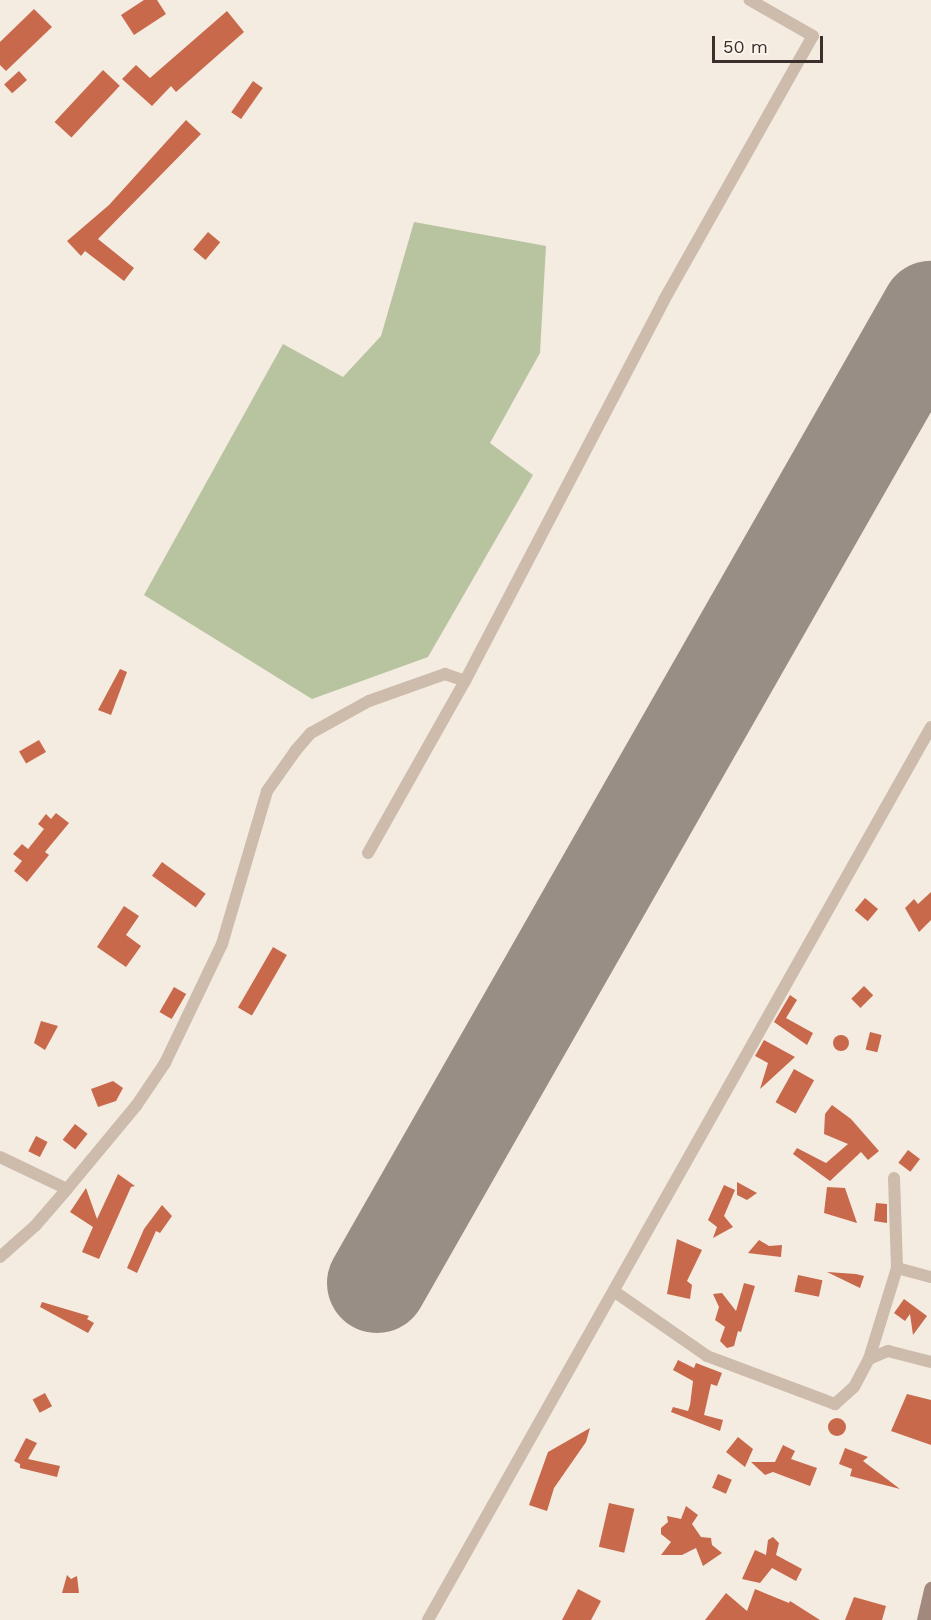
<!DOCTYPE html>
<style>
body{margin:0}
#map{position:relative;width:931px;height:1620px;overflow:hidden;background:#f4ebe1;font-family:"Work Sans",sans-serif}
div>[style]{position:absolute}
[style*='--x']{left:calc(var(--x)*1px);top:calc(var(--y)*1px);width:calc(var(--w)*1px);rotate:calc(var(--a)*1deg)}
.green>*{inset:0;background:#b8c4a0}
.runway>*{height:100px;margin:-50px;padding:0 50px;transform-origin:50px;border-radius:50px;background:#988e86}
.building>*{inset:0;background:#c8694b;transform-origin:0 0}
.round{border-radius:50%}
.street>*{height:12px;margin:-6px;padding:0 6px;transform-origin:6px;border-radius:6px;background:#cdbbac}
.secondary>*{height:15px;margin:-7.5px;padding:0 7.5px;transform-origin:7.5px;border-radius:7.5px;background:#a18a7d}
span{translate:-50% -50%;white-space:nowrap;text-align:center;line-height:1.15;-webkit-text-stroke:6px #fbf5ee;paint-order:stroke}
.scale{position:absolute;left:712px;top:36px;width:111px;height:27px;box-sizing:border-box;border:3px solid #3b302b;border-top:0;padding-left:8px;font-size:18px;line-height:21px;white-space:nowrap;color:#3b302b;-webkit-text-stroke:4px #fbf5ee;paint-order:stroke}
</style>
<div id="map">
<div class="green">
<i style="clip-path:polygon(414px 222px,546px 246px,540px 353px,490px 443px,533px 475px,428px 657px,312px 699px,144px 595px,283px 344px,343px 377px,381px 336px)"></i>
</div>
<div class="runway">
<i style="--x:377;--y:1283;--w:1119;--a:-60.32"></i>
</div>
<div class="building">
<i style="clip-path:polygon(144px 0,157px 0,166px 14px,134px 35px,121px 15px)"></i>
<i style="clip-path:polygon(34px 9px,52px 27px,6px 71px,0 65px,0 42px)"></i>
<i style="clip-path:polygon(227px 11px,244px 32px,176px 92px,171px 86px,152px 106px,122px 79px,136px 65px,150px 78px)"></i>
<i style="left:103px;top:70px;width:23px;height:71px;rotate:43deg"></i>
<i style="left:19px;top:71px;width:12px;height:20px;rotate:48deg"></i>
<i style="left:253px;top:81px;width:12px;height:38px;rotate:35deg"></i>
<i style="clip-path:polygon(186px 120px,201px 134px,98px 239px,134px 268px,124px 281px,85px 251px,81px 256px,67px 241px,109px 205px)"></i>
<i style="left:208px;top:232px;width:16px;height:23px;rotate:40deg"></i>
<i style="clip-path:polygon(120px 669px,127px 672px,111px 715px,98px 710px)"></i>
<i style="left:39px;top:740px;width:14px;height:23px;rotate:60deg"></i>
<i style="clip-path:polygon(56px 813px,69px 823px,45px 852px,49px 855px,27px 882px,14px 871px,22px 861px,13px 854px,22px 844px,28px 849px,44px 829px,38px 824px,46px 814px,51px 819px)"></i>
<i style="left:162px;top:862px;width:54px;height:17px;rotate:36deg"></i>
<i style="clip-path:polygon(931px 892px,931px 920px,919px 932px,905px 908px,914px 899px,918px 904px)"></i>
<i style="left:865px;top:898px;width:17px;height:16px;rotate:40deg"></i>
<i style="clip-path:polygon(124px 906px,139px 916px,126px 935px,141px 946px,126px 967px,97px 947px)"></i>
<i style="left:273px;top:947px;width:16px;height:70px;rotate:30deg"></i>
<i style="left:864px;top:986px;width:13px;height:18px;rotate:45deg"></i>
<i style="left:174px;top:987px;width:14px;height:29px;rotate:30deg"></i>
<i style="clip-path:polygon(790px 995px,797px 1000px,786px 1018px,813px 1033px,807px 1045px,774px 1022px)"></i>
<i style="clip-path:polygon(41px 1021px,58px 1026px,45px 1050px,34px 1043px)"></i>
<i style="left:870px;top:1032px;width:12px;height:18px;rotate:14deg"></i>
<i class="round" style="left:833px;top:1035px;width:16px;height:16px"></i>
<i style="clip-path:polygon(764px 1040px,795px 1057px,760px 1089px,768px 1063px,755px 1056px)"></i>
<i style="left:794px;top:1069px;width:23px;height:38px;rotate:29deg"></i>
<i style="clip-path:polygon(113px 1081px,123px 1088px,116px 1101px,98px 1107px,91px 1089px)"></i>
<i style="clip-path:polygon(832px 1105px,851px 1119px,879px 1151px,868px 1160px,861px 1152px,830px 1181px,793px 1154px,797px 1148px,826px 1163px,848px 1144px,824px 1134px,825px 1114px)"></i>
<i style="left:75px;top:1124px;width:16px;height:20px;rotate:38deg"></i>
<i style="left:36px;top:1136px;width:13px;height:17px;rotate:27deg"></i>
<i style="left:908px;top:1150px;width:15px;height:16px;rotate:37deg"></i>
<i style="clip-path:polygon(118px 1174px,135px 1186px,131px 1187px,99px 1259px,82px 1252px,93px 1227px,70px 1212px,86px 1188px,97px 1219px)"></i>
<i style="clip-path:polygon(737px 1182px,757px 1193px,747px 1200px,737px 1195px)"></i>
<i style="clip-path:polygon(724px 1185px,735px 1190px,724px 1216px,733px 1227px,713px 1238px,717px 1227px,708px 1220px)"></i>
<i style="clip-path:polygon(827px 1187px,845px 1188px,857px 1223px,824px 1213px)"></i>
<i style="clip-path:polygon(876px 1203px,887px 1204px,887px 1223px,874px 1221px)"></i>
<i style="clip-path:polygon(162px 1205px,172px 1216px,160px 1233px,156px 1231px,137px 1273px,127px 1268px,144px 1229px)"></i>
<i style="clip-path:polygon(677px 1239px,702px 1250px,687px 1281px,692px 1285px,690px 1299px,667px 1294px)"></i>
<i style="clip-path:polygon(759px 1240px,769px 1246px,782px 1245px,781px 1257px,748px 1253px)"></i>
<i style="clip-path:polygon(827px 1272px,856px 1274px,864px 1276px,860px 1288px)"></i>
<i style="left:798px;top:1275px;width:25px;height:17px;rotate:12deg"></i>
<i style="clip-path:polygon(744px 1283px,755px 1286px,741px 1332px,738px 1331px,734px 1346px,727px 1348px,720px 1341px,725px 1327px,715px 1320px,719px 1307px,713px 1294px,722px 1293px,736px 1311px)"></i>
<i style="clip-path:polygon(904px 1299px,927px 1316px,913px 1335px,910px 1314px,905px 1321px,894px 1313px)"></i>
<i style="clip-path:polygon(42px 1302px,89px 1316px,87px 1319px,94px 1323px,88px 1333px,40px 1307px)"></i>
<i style="clip-path:polygon(678px 1360px,694px 1368px,696px 1363px,722px 1373px,717px 1386px,711px 1384px,704px 1415px,723px 1420px,720px 1431px,671px 1412px,673px 1407px,688px 1411px,690px 1405px,693px 1381px,673px 1370px)"></i>
<i style="left:45px;top:1393px;width:15px;height:14px;rotate:62deg"></i>
<i style="clip-path:polygon(907px 1394px,931px 1400px,931px 1445px,891px 1431px)"></i>
<i class="round" style="left:828px;top:1418px;width:18px;height:18px"></i>
<i style="clip-path:polygon(590px 1428px,586px 1442px,554px 1488px,547px 1511px,529px 1505px,548px 1452px)"></i>
<i style="clip-path:polygon(738px 1437px,753px 1449px,745px 1467px,726px 1452px)"></i>
<i style="clip-path:polygon(26px 1438px,37px 1443px,28px 1459px,60px 1466px,57px 1477px,20px 1468px,20px 1464px,14px 1461px)"></i>
<i style="clip-path:polygon(783px 1445px,795px 1451px,791px 1459px,817px 1468px,810px 1486px,773px 1472px,765px 1475px,751px 1462px,775px 1462px)"></i>
<i style="clip-path:polygon(845px 1448px,868px 1457px,863px 1461px,900px 1489px,850px 1476px,852px 1469px,839px 1464px)"></i>
<i style="left:718px;top:1474px;width:15px;height:15px;rotate:23deg"></i>
<i style="left:609px;top:1503px;width:26px;height:45px;rotate:13deg"></i>
<i style="clip-path:polygon(686px 1506px,698px 1515px,692px 1524px,701px 1537px,711px 1538px,712px 1545px,722px 1553px,703px 1566px,696px 1548px,682px 1555px,661px 1555px,671px 1542px,661px 1534px,661px 1528px,668px 1522px,667px 1516px,681px 1519px)"></i>
<i style="clip-path:polygon(773px 1537px,779px 1543px,776px 1555px,802px 1569px,796px 1581px,772px 1568px,760px 1583px,742px 1579px,755px 1550px,766px 1555px,768px 1540px)"></i>
<i style="clip-path:polygon(67px 1575px,71px 1579px,77px 1576px,79px 1593px,62px 1593px)"></i>
<i style="clip-path:polygon(578px 1589px,601px 1601px,591px 1620px,562px 1620px)"></i>
<i style="clip-path:polygon(755px 1589px,789px 1603px,790px 1601px,820px 1620px,705px 1620px,726px 1593px,747px 1611px)"></i>
<i style="clip-path:polygon(854px 1597px,886px 1606px,882px 1620px,845px 1620px)"></i>
</div>
<div class="street">
<i style="--x:368;--y:853;--w:197;--a:-60.6"></i>
<i style="--x:465;--y:681;--w:430;--a:-62.4"></i>
<i style="--x:664;--y:300;--w:303;--a:-60.6"></i>
<i style="--x:813;--y:36;--w:73;--a:-150.3"></i>
<i style="--x:0;--y:1157;--w:74;--a:25.5"></i>
<i style="--x:0;--y:1257;--w:47;--a:-41.5"></i>
<i style="--x:35;--y:1226;--w:49;--a:-49.1"></i>
<i style="--x:67;--y:1189;--w:108;--a:-50.3"></i>
<i style="--x:136;--y:1106;--w:52;--a:-56"></i>
<i style="--x:165;--y:1063;--w:132;--a:-64.4"></i>
<i style="--x:222;--y:944;--w:159;--a:-73.6"></i>
<i style="--x:267;--y:791;--w:50;--a:-54.7"></i>
<i style="--x:296;--y:750;--w:23;--a:-49"></i>
<i style="--x:311;--y:733;--w:66;--a:-28.9"></i>
<i style="--x:369;--y:701;--w:81;--a:-19.6"></i>
<i style="--x:445;--y:674;--w:21;--a:19"></i>
<i style="--x:897;--y:1268;--w:35;--a:15"></i>
<i style="--x:615;--y:1292;--w:112;--a:34.8"></i>
<i style="--x:707;--y:1356;--w:137;--a:20.6"></i>
<i style="--x:835;--y:1404;--w:25;--a:-42"></i>
<i style="--x:854;--y:1387;--w:32;--a:-62"></i>
<i style="--x:869;--y:1359;--w:95;--a:-72.9"></i>
<i style="--x:897;--y:1268;--w:90;--a:-91.9"></i>
<i style="--x:869;--y:1359;--w:21;--a:-23"></i>
<i style="--x:888;--y:1351;--w:44;--a:14.3"></i>
<i style="--x:428;--y:1620;--w:1025;--a:-60.61"></i>
</div>
<div class="secondary">
<i style="--x:924;--y:1620;--w:32;--a:-77"></i>
</div>
<div class="scale">50 m</div>
</div>
